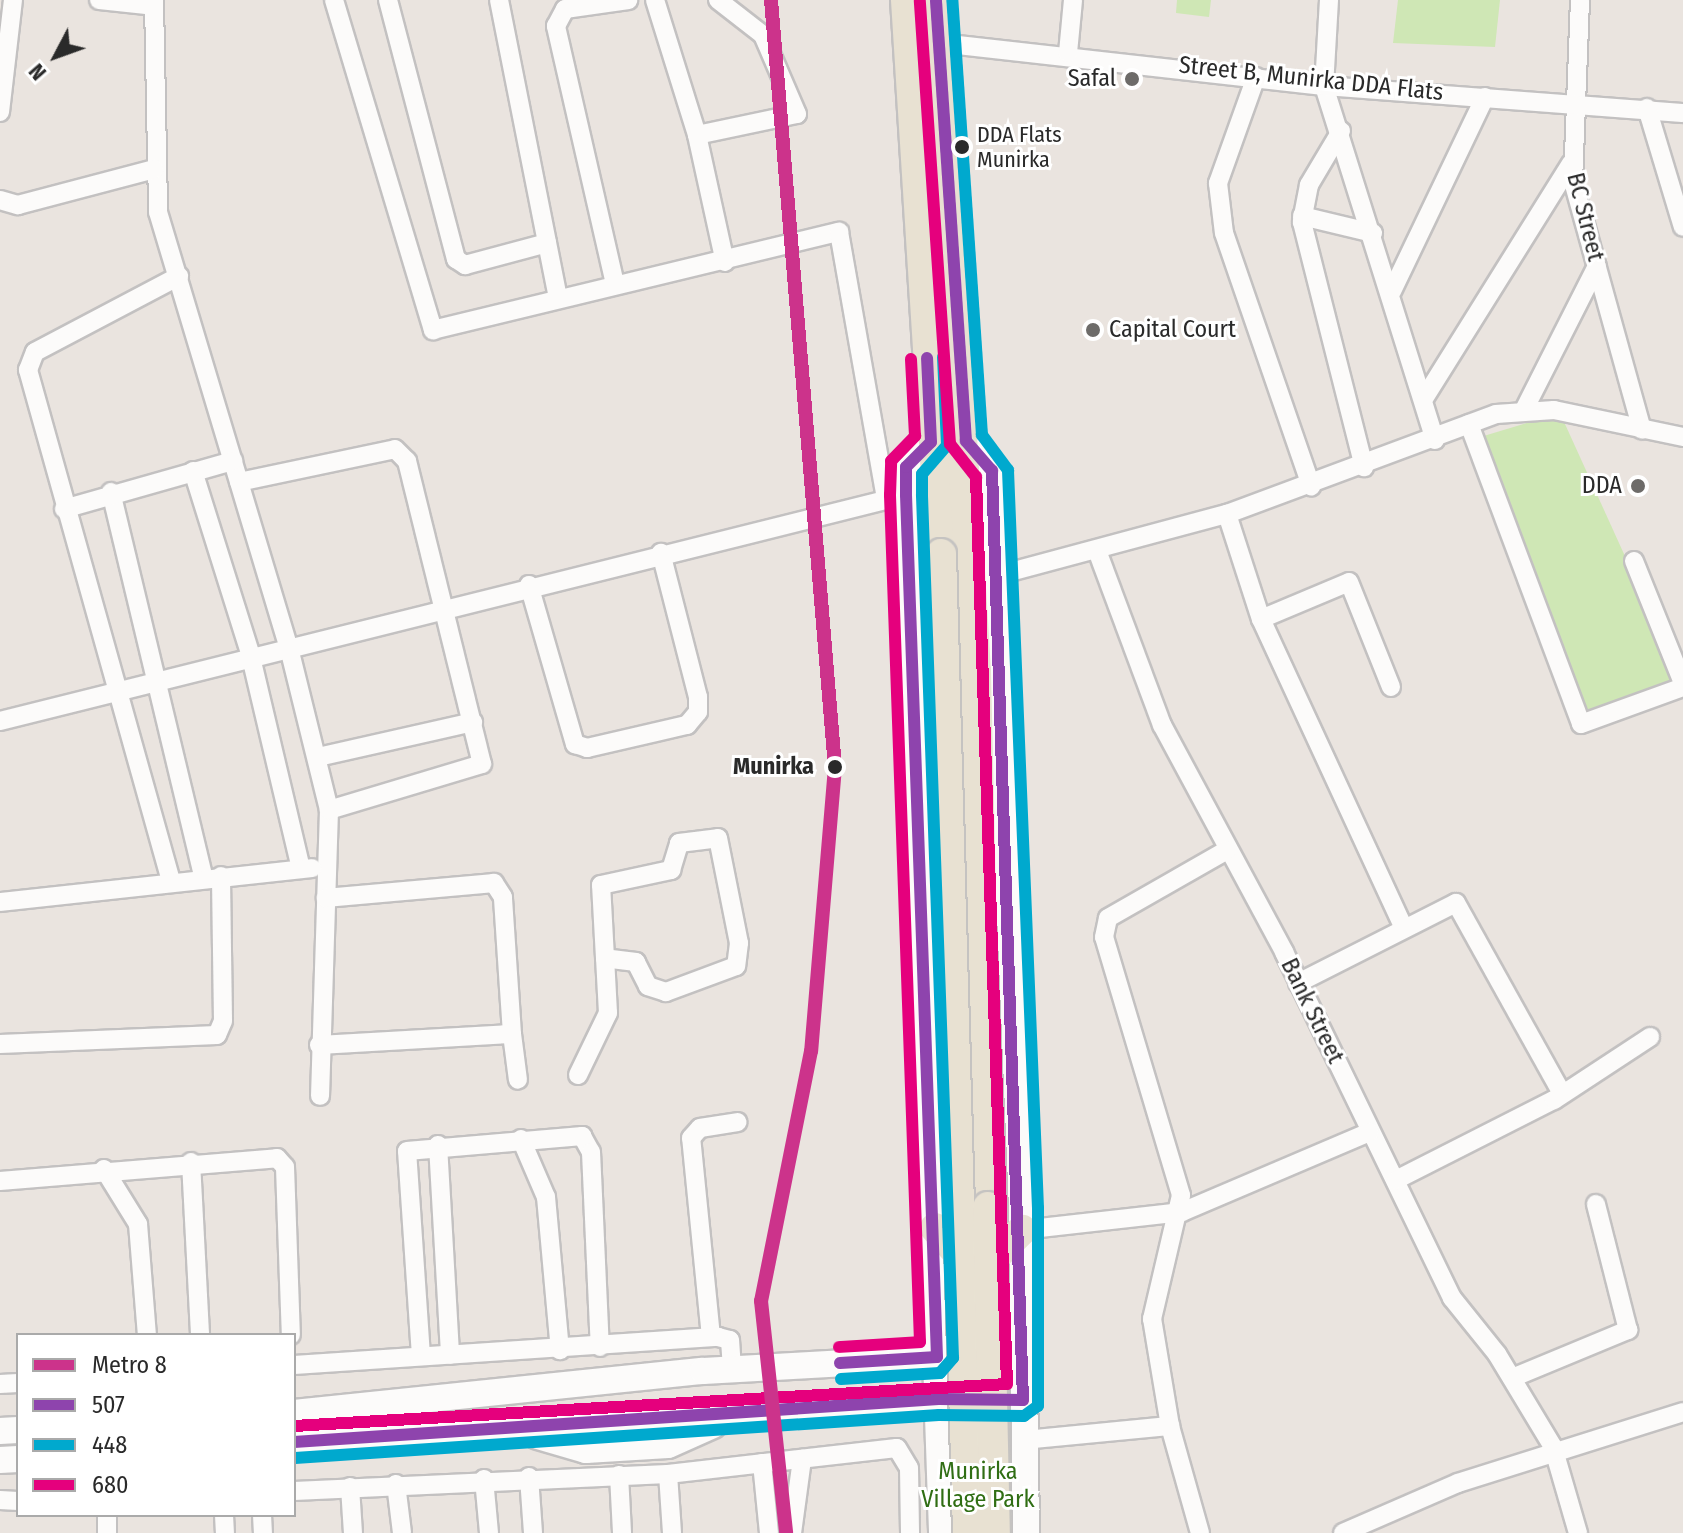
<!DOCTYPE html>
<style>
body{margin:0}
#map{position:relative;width:1683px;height:1533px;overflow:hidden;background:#eae4df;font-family:"Fira Sans Condensed",sans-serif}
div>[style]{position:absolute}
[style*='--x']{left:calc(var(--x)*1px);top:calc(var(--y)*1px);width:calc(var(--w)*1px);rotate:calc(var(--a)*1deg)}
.green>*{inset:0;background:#cfe7b5}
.roads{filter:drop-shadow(2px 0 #c3c1c1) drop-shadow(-2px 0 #c3c1c1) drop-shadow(0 2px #c3c1c1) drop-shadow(0 -2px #c3c1c1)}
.street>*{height:18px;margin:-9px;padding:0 9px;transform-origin:9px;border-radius:9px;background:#fcfbfa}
.secondary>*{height:26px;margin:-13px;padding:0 13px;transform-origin:13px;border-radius:13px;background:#fcfbfa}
.primary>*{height:30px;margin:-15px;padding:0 15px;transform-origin:15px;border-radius:15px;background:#e8e1d2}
.bridges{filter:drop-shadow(2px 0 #c5c3c1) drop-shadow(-2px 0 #c5c3c1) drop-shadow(0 2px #c5c3c1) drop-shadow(0 -2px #c5c3c1)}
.primary-bridge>*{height:30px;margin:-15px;padding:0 15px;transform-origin:15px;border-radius:15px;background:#e8e1d2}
.bus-1>*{height:12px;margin:-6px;padding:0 6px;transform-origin:6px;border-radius:6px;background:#8e44ad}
.bus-2>*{height:12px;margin:-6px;padding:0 6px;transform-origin:6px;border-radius:6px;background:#00a9ce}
.bus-3>*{height:12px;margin:-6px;padding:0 6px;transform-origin:6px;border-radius:6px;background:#e5007d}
.metro-1>*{height:14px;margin:-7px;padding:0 7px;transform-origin:7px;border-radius:7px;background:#cc338b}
.dots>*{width:22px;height:22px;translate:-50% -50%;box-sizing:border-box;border:4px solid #fff;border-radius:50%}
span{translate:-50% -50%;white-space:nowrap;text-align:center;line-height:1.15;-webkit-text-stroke:6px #fff;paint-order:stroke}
.bus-label{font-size:22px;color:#2a2a2a}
.left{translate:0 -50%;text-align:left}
.poi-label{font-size:24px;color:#2a2a2a}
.right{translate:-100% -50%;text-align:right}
.street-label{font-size:24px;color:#2a2a2a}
.stop-label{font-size:24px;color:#2a2a2a;font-weight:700}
.park-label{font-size:24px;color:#306e14}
.legend{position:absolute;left:16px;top:1333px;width:280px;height:184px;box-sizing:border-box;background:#fff;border:2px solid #aaa;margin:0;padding:10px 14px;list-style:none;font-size:24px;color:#2a2a2a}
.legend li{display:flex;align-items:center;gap:16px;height:40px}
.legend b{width:40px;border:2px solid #aaa}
.north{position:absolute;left:16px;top:16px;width:80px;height:80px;-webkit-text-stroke:6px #fff;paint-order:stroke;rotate:229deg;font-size:22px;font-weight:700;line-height:32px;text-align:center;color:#2a2a2a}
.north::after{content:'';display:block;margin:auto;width:28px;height:36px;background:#2a2a2a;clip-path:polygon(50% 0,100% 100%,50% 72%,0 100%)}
</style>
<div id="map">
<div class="green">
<i style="clip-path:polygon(1177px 0,1211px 0,1209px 17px,1176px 13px)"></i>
<i style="clip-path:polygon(1398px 0,1500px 0,1495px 47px,1393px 43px)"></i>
<i style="clip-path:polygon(1560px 413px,1683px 684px,1581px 723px,1477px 438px)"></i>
</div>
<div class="roads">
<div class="street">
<i style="--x:99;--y:0;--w:55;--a:6.2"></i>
<i style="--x:154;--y:0;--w:212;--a:88.9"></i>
<i style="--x:158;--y:212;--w:451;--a:73.3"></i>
<i style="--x:288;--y:644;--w:171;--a:76.1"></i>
<i style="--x:329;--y:810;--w:286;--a:91.8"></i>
<i style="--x:334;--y:0;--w:345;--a:73.3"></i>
<i style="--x:433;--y:330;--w:418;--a:-13.6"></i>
<i style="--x:839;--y:232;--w:271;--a:80"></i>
<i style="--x:388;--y:0;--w:268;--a:75.3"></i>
<i style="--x:456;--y:259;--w:11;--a:34"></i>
<i style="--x:465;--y:265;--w:85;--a:-15"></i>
<i style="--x:499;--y:0;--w:303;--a:78.8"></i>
<i style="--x:655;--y:0;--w:141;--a:72.7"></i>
<i style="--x:697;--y:135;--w:130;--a:77.6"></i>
<i style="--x:1329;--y:0;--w:86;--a:93.3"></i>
<i style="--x:1324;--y:86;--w:371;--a:72.6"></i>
<i style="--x:1580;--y:0;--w:181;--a:92.2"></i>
<i style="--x:1573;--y:181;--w:258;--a:74.5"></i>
<i style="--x:940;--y:43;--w:386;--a:6.4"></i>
<i style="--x:1324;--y:86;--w:360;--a:4.3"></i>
<i style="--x:1068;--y:53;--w:53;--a:-84.6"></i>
<i style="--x:1256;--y:77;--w:113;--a:109.7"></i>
<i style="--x:1218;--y:183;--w:50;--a:83.2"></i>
<i style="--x:1224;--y:233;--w:268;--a:71"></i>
<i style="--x:1647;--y:108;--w:124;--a:73.2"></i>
<i style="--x:0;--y:112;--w:113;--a:-83.4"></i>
<i style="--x:1341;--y:131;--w:63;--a:120.7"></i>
<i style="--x:1309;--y:185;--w:38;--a:101"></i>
<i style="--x:1302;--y:222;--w:253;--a:75.8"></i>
<i style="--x:697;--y:135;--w:102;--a:-11.9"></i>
<i style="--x:797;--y:114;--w:86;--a:-113.3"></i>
<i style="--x:763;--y:35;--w:57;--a:-142.1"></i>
<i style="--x:0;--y:200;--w:19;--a:16"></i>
<i style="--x:18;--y:205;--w:141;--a:-14.8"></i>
<i style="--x:1302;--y:216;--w:73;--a:13.5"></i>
<i style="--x:615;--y:284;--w:265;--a:-102.9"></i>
<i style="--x:556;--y:26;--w:19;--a:-62"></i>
<i style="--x:565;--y:9;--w:64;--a:-8.1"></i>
<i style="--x:1392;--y:291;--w:215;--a:-64.4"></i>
<i style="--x:1425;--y:397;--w:276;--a:-58"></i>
<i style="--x:1524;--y:410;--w:161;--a:-63.1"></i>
<i style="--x:1469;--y:424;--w:320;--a:69.5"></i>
<i style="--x:1581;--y:724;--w:109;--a:-19.9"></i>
<i style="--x:193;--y:471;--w:191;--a:72.6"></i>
<i style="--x:250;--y:653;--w:222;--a:76.7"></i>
<i style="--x:239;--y:482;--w:159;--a:-11.9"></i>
<i style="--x:395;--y:449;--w:17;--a:45"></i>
<i style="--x:407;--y:461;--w:312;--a:76.1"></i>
<i style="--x:482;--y:764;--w:160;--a:163.3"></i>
<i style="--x:111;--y:492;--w:397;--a:76.5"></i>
<i style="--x:64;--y:509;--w:176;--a:-15.9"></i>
<i style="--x:1227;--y:514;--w:110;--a:72.1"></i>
<i style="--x:1261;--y:619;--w:338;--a:65.2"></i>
<i style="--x:1098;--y:553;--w:184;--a:69.6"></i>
<i style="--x:1162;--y:725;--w:258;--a:61.7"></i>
<i style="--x:1284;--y:952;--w:385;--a:64.1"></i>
<i style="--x:1452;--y:1298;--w:72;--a:51.2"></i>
<i style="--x:1497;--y:1354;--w:109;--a:58.9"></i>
<i style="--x:1553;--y:1447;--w:90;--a:73.8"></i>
<i style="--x:1634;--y:561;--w:131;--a:68.1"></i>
<i style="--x:995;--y:576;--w:240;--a:-15"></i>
<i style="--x:1227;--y:514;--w:287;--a:-20.4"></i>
<i style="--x:1496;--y:414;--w:58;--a:-3.9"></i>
<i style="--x:1554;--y:410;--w:132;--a:11.8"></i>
<i style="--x:529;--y:585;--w:166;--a:73.9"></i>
<i style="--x:575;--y:744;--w:13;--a:18"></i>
<i style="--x:587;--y:748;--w:103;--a:-13"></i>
<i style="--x:687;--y:725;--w:17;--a:-50"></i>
<i style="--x:698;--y:712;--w:15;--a:-90"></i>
<i style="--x:698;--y:697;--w:149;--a:-104.4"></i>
<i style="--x:1261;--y:619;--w:95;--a:-22.8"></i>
<i style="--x:1349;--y:582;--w:113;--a:68.2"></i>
<i style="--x:0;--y:721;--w:926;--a:-14.01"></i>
<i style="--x:318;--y:757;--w:159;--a:-12.7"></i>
<i style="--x:718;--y:838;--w:107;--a:78.7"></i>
<i style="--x:739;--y:943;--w:23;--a:97"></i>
<i style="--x:736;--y:966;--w:75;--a:159.6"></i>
<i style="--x:666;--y:992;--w:19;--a:-162"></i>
<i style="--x:648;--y:986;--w:27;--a:-117"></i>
<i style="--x:636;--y:962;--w:31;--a:-173"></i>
<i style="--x:605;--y:958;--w:73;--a:-93.1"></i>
<i style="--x:601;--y:885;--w:72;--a:-12.1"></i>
<i style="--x:671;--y:870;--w:28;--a:-73"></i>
<i style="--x:679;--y:843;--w:39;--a:-7"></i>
<i style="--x:171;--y:881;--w:531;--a:-105.63"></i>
<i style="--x:28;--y:370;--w:19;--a:-69"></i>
<i style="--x:35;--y:352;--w:163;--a:-27.8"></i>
<i style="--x:0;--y:902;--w:314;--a:-6.2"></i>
<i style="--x:1298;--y:983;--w:177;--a:-26.9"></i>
<i style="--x:1456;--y:903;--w:216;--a:60.9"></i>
<i style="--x:512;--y:1034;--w:46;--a:82.6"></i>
<i style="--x:0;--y:1044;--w:217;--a:-2.4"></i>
<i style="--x:217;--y:1035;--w:15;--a:-67"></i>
<i style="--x:223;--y:1021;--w:145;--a:-90.8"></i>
<i style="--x:319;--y:1045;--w:193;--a:-3.3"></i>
<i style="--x:512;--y:1034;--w:137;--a:-93.8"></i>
<i style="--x:503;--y:897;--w:17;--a:-123"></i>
<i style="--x:494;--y:883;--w:169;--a:174.9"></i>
<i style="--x:578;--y:1075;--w:69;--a:-64.2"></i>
<i style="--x:608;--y:1013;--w:55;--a:-93.1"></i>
<i style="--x:521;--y:1139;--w:63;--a:66.7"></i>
<i style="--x:546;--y:1197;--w:154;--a:84.8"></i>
<i style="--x:438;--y:1145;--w:210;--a:86.7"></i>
<i style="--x:191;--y:1162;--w:173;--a:87"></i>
<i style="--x:104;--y:1169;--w:65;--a:58.3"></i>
<i style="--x:138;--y:1224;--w:111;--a:85.4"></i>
<i style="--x:1396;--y:1180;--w:177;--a:-26.9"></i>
<i style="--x:1554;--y:1100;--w:115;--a:-33.3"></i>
<i style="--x:0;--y:1181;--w:278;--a:-4.7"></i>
<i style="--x:277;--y:1158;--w:12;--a:48"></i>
<i style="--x:285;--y:1167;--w:168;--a:88"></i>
<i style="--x:1022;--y:1230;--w:161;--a:-6.4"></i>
<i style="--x:1182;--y:1212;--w:204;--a:-23.1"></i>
<i style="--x:711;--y:1337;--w:200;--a:-95.7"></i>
<i style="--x:691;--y:1138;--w:13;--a:-48"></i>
<i style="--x:700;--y:1128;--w:38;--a:-9"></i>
<i style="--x:421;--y:1356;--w:205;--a:-93.9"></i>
<i style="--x:407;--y:1151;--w:176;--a:-4.9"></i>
<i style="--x:582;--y:1136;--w:18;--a:61"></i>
<i style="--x:591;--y:1152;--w:195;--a:87.4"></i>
<i style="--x:294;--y:1365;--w:425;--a:-3.8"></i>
<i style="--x:718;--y:1337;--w:12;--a:14"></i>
<i style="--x:730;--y:1340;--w:30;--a:86"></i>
<i style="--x:1512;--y:1378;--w:126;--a:-22.5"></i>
<i style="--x:1628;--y:1330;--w:130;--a:-104.3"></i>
<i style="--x:0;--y:1384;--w:18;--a:-3"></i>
<i style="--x:1024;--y:1440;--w:147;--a:-5.5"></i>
<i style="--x:762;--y:1463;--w:70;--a:84.3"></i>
<i style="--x:668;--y:1474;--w:59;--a:86.1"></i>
<i style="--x:619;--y:1475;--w:58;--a:87"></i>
<i style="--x:529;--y:1477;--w:56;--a:85.9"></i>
<i style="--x:484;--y:1479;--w:54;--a:84.7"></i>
<i style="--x:396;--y:1484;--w:49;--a:83"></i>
<i style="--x:350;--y:1487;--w:46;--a:86.3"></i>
<i style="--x:294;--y:1491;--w:374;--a:-2.6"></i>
<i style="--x:668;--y:1474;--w:230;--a:-6.5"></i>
<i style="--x:897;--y:1448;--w:23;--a:59"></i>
<i style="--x:909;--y:1468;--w:65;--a:89.1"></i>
<i style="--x:0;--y:1500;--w:18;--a:3"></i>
<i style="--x:107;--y:1515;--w:18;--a:90"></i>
<i style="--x:224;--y:1515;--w:18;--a:87"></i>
<i style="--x:262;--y:1515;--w:18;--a:87"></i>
<i style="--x:792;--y:1533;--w:75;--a:-82.3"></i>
<i style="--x:1200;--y:1533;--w:111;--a:-105.7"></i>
<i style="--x:1170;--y:1426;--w:109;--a:-99.5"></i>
<i style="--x:1152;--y:1319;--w:127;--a:-76.8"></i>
<i style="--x:1181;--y:1195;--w:269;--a:-106.6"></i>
<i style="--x:1104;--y:937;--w:19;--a:-78"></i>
<i style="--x:1108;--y:918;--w:137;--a:-29.7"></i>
<i style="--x:1343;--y:1533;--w:125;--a:-23.5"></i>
<i style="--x:1458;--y:1483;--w:236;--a:-17.5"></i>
</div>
<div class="secondary">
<i style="--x:966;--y:441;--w:40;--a:49"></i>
<i style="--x:992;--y:471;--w:739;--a:87.67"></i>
<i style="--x:1022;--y:1209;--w:324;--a:89.3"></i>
<i style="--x:931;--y:442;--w:35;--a:135"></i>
<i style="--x:906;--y:467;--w:28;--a:90"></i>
<i style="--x:906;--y:495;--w:1039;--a:88.01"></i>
<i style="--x:294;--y:1413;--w:411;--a:-5.9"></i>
<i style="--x:703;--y:1371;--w:251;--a:-3.2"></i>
<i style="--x:0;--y:1431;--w:18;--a:-3"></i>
<i style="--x:538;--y:1436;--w:50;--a:16.3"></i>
<i style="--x:586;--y:1450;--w:82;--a:-3.5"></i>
<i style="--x:668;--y:1445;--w:49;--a:-24"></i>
<i style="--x:294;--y:1442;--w:662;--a:-3.72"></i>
<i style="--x:0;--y:1460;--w:18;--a:-3"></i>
</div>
<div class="primary">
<i style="--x:906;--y:0;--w:555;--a:86.39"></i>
<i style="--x:936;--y:0;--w:672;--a:86.59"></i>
<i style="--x:976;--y:671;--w:536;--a:88.72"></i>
<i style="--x:935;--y:1228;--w:36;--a:48"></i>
<i style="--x:959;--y:1255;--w:18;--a:13"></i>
<i style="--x:977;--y:1259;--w:19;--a:-9"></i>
<i style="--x:996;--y:1256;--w:37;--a:-45"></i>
</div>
</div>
<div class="bridges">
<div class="primary-bridge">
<i style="--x:941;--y:554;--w:979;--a:88.42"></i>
<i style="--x:988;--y:1207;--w:326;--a:88.8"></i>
</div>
</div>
<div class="bus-1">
<i style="--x:840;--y:1363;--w:97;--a:-3.5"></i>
<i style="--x:937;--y:1357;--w:863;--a:-92.06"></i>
<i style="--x:906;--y:495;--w:28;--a:-90"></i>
<i style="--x:906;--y:467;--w:35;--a:-45"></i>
<i style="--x:931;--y:442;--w:84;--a:-92.7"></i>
<i style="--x:294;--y:1442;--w:646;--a:-3.81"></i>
<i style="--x:939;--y:1399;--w:84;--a:0.7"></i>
<i style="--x:1023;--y:1400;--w:930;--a:-91.91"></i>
<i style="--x:992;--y:471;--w:40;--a:-131"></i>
<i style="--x:966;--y:441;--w:442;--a:-93.9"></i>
</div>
<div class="bus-2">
<i style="--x:841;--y:1379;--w:99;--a:-3.5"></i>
<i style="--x:940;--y:1373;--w:20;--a:-49"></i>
<i style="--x:953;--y:1358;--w:864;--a:-92.06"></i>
<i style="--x:922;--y:495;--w:21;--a:-90"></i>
<i style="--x:922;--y:474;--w:38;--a:-49"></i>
<i style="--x:947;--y:445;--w:88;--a:-92.6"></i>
<i style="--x:295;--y:1458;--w:645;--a:-3.82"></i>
<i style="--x:939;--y:1415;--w:85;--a:0.7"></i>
<i style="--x:1024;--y:1416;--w:17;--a:-36"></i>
<i style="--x:1038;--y:1406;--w:198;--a:-90"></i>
<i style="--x:1038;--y:1208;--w:739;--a:-92.33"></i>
<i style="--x:1008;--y:470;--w:44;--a:-126.6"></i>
<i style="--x:982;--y:435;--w:436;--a:-93.9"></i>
</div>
<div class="bus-3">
<i style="--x:839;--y:1347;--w:81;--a:-3.5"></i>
<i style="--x:920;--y:1342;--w:848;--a:-92.03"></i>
<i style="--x:890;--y:495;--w:34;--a:-88"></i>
<i style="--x:891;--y:461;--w:35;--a:-46"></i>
<i style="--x:915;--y:436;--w:77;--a:-93"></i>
<i style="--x:294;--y:1426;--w:714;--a:-3.37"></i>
<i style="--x:1007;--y:1384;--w:908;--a:-91.96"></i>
<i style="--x:976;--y:477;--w:42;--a:-128.2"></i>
<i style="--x:950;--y:444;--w:444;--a:-93.9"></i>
</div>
<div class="metro-1">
<i style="--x:771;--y:0;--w:770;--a:85.23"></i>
<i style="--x:835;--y:767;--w:285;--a:94.8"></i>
<i style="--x:811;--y:1051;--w:255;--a:101.3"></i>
<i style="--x:761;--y:1301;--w:233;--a:83.8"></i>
</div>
<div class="dots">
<i style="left:1132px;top:79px;background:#6d6b69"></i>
<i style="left:962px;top:147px;background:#2a2a2a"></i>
<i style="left:1093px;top:330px;background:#6d6b69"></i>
<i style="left:1638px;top:486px;background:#6d6b69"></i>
<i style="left:835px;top:767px;background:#2a2a2a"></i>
</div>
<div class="bus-label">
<span class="left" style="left:977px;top:147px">DDA Flats<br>Munirka</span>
</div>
<div class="poi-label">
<span class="right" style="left:1116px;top:79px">Safal</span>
<span class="left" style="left:1109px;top:330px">Capital Court</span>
<span class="right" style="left:1622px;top:486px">DDA</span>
</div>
<div class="street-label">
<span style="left:1311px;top:79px;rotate:6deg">Street B, Munirka DDA Flats</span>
<span style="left:1585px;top:217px;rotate:76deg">BC Street</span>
<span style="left:1312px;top:1011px;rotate:64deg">Bank Street</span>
</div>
<div class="stop-label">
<span class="right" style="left:814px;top:767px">Munirka</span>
</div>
<div class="park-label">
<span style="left:978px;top:1486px">Munirka<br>Village Park</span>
</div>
<ul class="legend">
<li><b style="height:10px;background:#cc338b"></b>Metro 8</li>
<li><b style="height:10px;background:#8e44ad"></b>507</li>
<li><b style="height:10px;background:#00a9ce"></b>448</li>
<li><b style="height:10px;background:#e5007d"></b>680</li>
</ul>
<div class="north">N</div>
</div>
